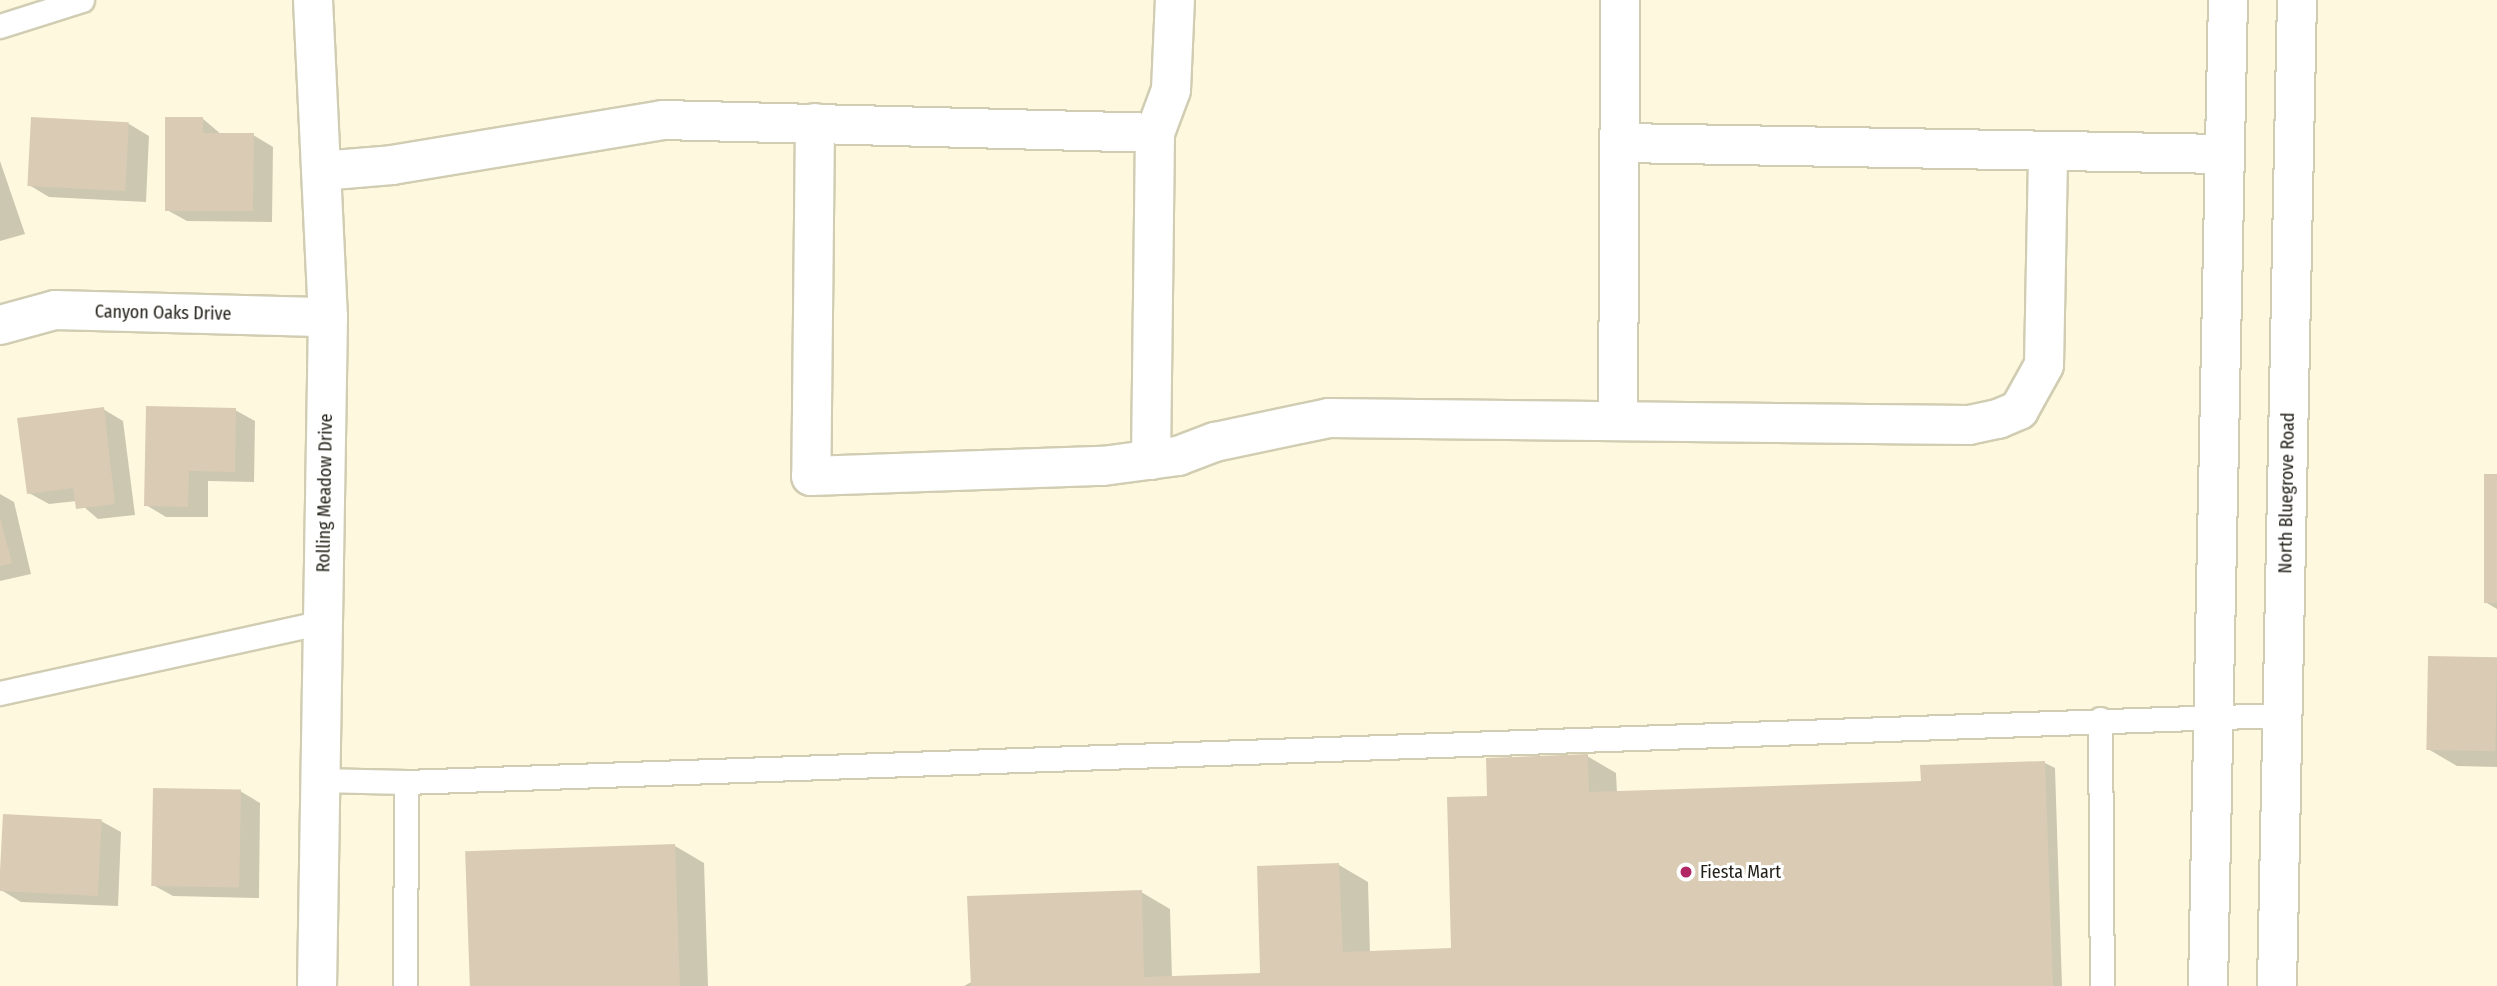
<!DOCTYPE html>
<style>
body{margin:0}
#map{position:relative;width:2497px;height:986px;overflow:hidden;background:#fef9de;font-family:"Fira Sans Condensed",sans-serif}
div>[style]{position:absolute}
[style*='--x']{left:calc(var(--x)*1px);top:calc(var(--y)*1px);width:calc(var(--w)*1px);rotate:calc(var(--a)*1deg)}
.shadow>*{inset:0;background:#0003}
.building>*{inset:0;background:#daccb4;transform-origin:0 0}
.roads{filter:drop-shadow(2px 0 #d1cdb3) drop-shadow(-2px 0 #d1cdb3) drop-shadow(0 2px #d1cdb3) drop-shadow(0 -2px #d1cdb3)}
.lane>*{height:23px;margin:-11.5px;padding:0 11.5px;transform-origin:11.5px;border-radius:11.5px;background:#fff}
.street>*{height:38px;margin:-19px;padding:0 19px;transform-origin:19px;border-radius:19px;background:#fff}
.secondary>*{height:38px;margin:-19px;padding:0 19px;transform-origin:19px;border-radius:19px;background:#fff}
.dots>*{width:19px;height:19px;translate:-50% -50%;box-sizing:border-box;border:4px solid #fff;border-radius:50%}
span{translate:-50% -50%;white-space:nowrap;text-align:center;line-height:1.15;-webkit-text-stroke:6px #fff;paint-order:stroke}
.street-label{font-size:18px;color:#201e15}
.poi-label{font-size:18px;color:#201e15}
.left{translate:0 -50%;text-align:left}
</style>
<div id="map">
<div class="shadow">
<i style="clip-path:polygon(202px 118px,222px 135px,253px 135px,273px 147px,272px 222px,187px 221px,167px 210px)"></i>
<i style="clip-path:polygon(129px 124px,149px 136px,146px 202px,49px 197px,29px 185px)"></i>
<i style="clip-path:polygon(0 161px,25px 234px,0 241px)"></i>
<i style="clip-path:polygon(103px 409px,123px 421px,135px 515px,98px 519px,77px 501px,49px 504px,29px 493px)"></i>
<i style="clip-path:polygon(235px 410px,255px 421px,254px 482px,208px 481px,208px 517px,166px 517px,146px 505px)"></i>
<i style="clip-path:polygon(2497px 475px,2497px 609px,2485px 602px)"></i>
<i style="clip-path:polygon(0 494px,14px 502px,31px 574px,0 581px)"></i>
<i style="clip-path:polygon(2429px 658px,2497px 659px,2497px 767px,2457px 766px,2428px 749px)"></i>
<i style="clip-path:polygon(1587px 756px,1616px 773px,1617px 793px,1922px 783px,2045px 763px,2055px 768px,2062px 986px,964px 986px,1141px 892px,1170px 909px,1172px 978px,1262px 974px,1339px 865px,1368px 882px,1370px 953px,1453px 950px,1489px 797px)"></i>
<i style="clip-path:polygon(240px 791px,260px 803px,259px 898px,173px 896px,153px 885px)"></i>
<i style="clip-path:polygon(101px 821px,121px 832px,118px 906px,21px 902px,1px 890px)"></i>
<i style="clip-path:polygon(675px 846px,704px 863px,708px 986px,471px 986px)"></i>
</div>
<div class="building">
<i style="left:31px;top:117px;width:98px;height:69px;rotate:3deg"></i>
<i style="clip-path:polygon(165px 117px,203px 117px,203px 133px,254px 133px,253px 211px,165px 211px)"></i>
<i style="clip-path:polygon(146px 406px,236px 408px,235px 472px,189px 471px,188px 507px,144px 506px)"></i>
<i style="clip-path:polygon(104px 407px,115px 504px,76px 509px,73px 488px,27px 494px,17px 418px)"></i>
<i style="left:2484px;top:474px;width:13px;height:129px"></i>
<i style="clip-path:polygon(0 518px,12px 563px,0 566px)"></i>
<i style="left:2428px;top:656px;width:69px;height:94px;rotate:1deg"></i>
<i style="clip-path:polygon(1588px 754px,1589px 792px,1921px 781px,1920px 765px,2045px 761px,2053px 986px,971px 986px,967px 896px,1142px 890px,1144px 977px,1260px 973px,1257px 866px,1339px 863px,1343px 952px,1451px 948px,1447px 797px,1487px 796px,1486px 758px)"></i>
<i style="left:153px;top:788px;width:88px;height:98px;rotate:1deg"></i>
<i style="left:3px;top:814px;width:99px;height:77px;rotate:3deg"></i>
<i style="left:675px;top:844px;width:142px;height:210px;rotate:88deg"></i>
</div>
<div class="roads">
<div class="lane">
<i style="--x:0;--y:26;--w:86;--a:-17.6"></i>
<i style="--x:0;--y:693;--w:331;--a:-12.4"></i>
<i style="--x:2100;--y:719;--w:267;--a:89.6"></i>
<i style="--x:320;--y:780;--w:86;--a:1.3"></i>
<i style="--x:405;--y:986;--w:204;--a:-89.7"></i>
<i style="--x:406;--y:782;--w:1877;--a:-2.05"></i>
</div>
<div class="street">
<i style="--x:815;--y:123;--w:353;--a:90.6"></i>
<i style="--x:811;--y:476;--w:292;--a:-2"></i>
<i style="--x:1103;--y:466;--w:76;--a:-7.6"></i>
<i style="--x:1178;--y:456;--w:40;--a:-21"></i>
<i style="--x:1215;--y:442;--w:116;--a:-11.9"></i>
<i style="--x:1329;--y:418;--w:640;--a:0.63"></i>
<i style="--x:1969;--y:425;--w:30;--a:-12"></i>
<i style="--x:1998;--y:419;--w:23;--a:-23"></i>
<i style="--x:2019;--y:410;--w:51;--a:-60.9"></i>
<i style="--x:2044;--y:365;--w:214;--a:-88.9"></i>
<i style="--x:1623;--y:143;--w:602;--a:1.05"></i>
<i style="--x:321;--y:171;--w:71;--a:-4.8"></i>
<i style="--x:392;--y:165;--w:275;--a:-9.4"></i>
<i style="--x:663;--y:120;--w:492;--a:1.5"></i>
<i style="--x:0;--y:325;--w:57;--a:-15.3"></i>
<i style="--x:55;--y:310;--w:273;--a:1.5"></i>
<i style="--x:1618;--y:421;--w:421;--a:-89.7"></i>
<i style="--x:1151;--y:460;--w:327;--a:-89.3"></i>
<i style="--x:1155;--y:133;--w:46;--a:-69.6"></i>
<i style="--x:1171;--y:90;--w:90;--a:-87.5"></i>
</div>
<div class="secondary">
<i style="--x:313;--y:0;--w:317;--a:87.3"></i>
<i style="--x:328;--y:317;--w:669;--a:90.94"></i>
<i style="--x:2208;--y:986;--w:986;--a:-88.84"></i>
<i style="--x:2277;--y:986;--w:986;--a:-88.84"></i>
</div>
</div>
<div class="dots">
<i style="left:1686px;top:872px;background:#b02564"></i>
</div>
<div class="street-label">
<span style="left:163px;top:313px;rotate:1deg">Canyon Oaks Drive</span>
<span style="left:325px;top:493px;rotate:-89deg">Rolling Meadow Drive</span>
<span style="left:2287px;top:493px;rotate:-89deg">North Bluegrove Road</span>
</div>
<div class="poi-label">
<span class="left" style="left:1700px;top:872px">Fiesta Mart</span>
</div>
</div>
